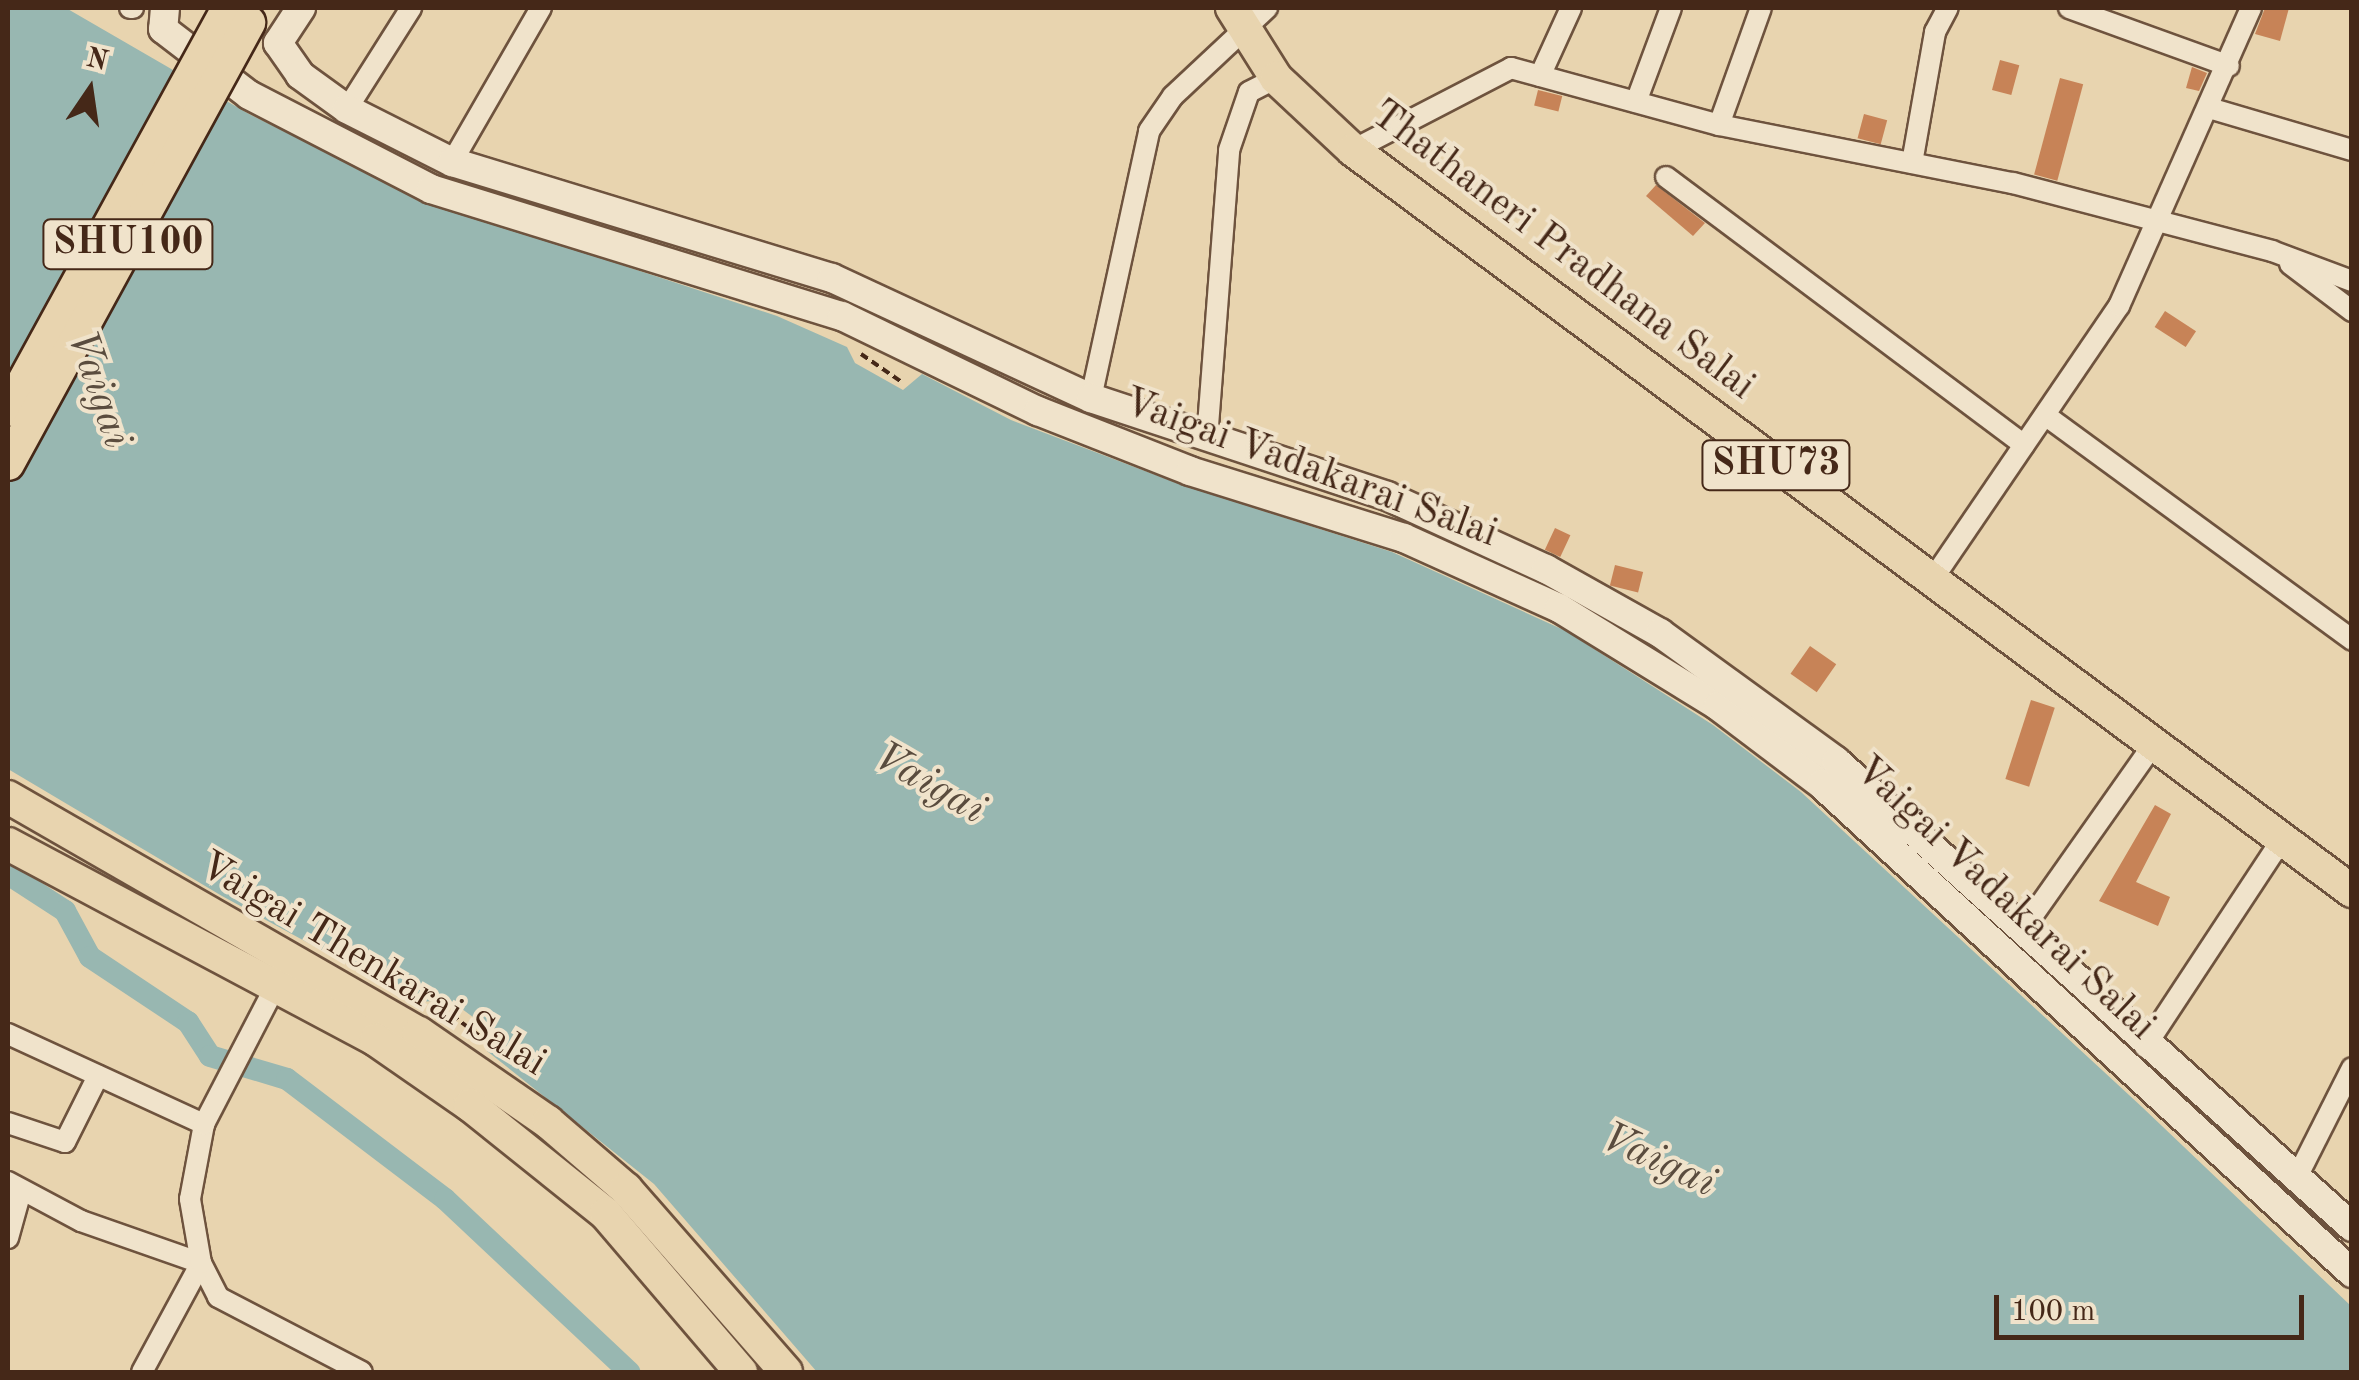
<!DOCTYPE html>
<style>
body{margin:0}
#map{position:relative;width:2359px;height:1380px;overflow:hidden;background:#e8d4af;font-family:"Old Standard TT",serif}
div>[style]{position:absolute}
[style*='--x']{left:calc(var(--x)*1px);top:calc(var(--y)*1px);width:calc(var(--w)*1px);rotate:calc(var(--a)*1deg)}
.water>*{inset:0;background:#98b7b1}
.canal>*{height:22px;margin:-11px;padding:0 11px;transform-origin:11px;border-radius:11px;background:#98b7b1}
.building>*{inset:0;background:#c78357;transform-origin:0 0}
.path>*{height:4px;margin-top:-2px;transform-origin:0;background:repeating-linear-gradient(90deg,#452818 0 8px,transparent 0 13px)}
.roads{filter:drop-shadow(2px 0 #6e533e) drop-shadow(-2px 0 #6e533e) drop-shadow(0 2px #6e533e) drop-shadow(0 -2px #6e533e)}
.street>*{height:20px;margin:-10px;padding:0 10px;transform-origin:10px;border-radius:10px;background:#f0e3cb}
.secondary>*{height:28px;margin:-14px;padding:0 14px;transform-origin:14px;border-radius:14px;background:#f0e3cb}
.primary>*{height:32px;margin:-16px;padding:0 16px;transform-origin:16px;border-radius:16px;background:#e8d4af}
.bridges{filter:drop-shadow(2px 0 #452818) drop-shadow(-2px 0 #452818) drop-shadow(0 2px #452818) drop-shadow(0 -2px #452818)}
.primary-bridge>*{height:32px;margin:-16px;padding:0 16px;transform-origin:16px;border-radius:16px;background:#e8d4af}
span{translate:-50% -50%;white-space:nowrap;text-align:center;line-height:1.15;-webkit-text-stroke:8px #f0e3cb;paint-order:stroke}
.shield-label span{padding:2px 8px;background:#f0e3cb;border:2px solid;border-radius:8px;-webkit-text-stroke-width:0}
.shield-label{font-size:38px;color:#452818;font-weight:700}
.street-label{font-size:40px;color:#452818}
.water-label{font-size:42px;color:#5a4c3e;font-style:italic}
.frame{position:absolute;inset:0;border:10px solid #452818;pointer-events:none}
.north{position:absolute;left:40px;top:40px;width:100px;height:100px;-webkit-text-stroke:8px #f0e3cb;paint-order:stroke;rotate:13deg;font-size:28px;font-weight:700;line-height:40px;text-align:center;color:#452818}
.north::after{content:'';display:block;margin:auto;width:35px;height:45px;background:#452818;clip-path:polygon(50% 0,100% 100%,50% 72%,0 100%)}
.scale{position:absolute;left:1994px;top:1295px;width:310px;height:45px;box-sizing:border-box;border:5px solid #452818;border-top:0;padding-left:12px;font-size:30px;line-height:35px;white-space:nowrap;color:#452818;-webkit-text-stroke:8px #f0e3cb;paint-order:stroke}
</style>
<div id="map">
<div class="water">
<i style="clip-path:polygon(8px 8px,66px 8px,249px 114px,421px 199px,777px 316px,847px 347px,855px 363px,903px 390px,922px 374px,1011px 420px,1182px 485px,1392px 552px,1566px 631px,1713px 725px,1801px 792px,2142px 1107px,2351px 1306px,2351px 1372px,817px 1372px,654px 1184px,487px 1051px,497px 1035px,450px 1000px,417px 1002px,222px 896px,8px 769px)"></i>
</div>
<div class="canal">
<i style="--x:8;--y:874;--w:68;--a:33"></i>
<i style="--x:65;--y:911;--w:52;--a:61.5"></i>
<i style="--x:90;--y:957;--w:118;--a:33.6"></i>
<i style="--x:188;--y:1022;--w:40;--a:57.1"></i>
<i style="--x:210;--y:1056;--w:80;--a:16.6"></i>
<i style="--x:287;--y:1079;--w:198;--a:37.2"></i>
<i style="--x:445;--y:1199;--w:253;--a:43.2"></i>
</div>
<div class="building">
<i style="clip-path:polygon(2265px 8px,2289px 8px,2280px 41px,2255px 34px)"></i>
<i style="left:2000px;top:60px;width:20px;height:31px;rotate:15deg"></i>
<i style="clip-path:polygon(2192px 67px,2207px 73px,2199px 91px,2186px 88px)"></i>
<i style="left:2060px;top:78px;width:24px;height:100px;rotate:15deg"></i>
<i style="left:1538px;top:90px;width:25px;height:16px;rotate:14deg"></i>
<i style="left:1864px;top:114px;width:24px;height:25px;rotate:15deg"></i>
<i style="clip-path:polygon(1656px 185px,1705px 223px,1693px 236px,1646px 196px)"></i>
<i style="left:2165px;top:311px;width:37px;height:19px;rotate:33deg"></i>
<i style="left:1555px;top:528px;width:17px;height:24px;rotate:25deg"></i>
<i style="left:1615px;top:565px;width:29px;height:21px;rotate:14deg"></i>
<i style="left:1810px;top:646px;width:32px;height:34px;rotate:35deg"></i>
<i style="left:2031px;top:700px;width:25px;height:83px;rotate:18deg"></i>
<i style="clip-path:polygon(2155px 805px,2171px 814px,2136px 882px,2170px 897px,2158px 926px,2099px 901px)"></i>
</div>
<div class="path">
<i style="--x:861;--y:354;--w:51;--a:34.6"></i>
<i style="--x:432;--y:1009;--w:9;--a:-13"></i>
<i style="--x:441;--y:1007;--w:55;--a:36.9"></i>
</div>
<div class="roads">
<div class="street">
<i style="--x:130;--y:8;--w:3;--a:0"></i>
<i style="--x:2069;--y:8;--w:170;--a:19.9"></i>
<i style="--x:1540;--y:76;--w:75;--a:-65.5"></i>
<i style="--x:1636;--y:102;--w:100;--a:-69.6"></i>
<i style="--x:2209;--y:108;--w:149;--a:16.4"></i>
<i style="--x:347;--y:109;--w:120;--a:-57.6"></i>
<i style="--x:1719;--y:125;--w:300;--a:11.2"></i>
<i style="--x:2013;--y:183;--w:268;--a:14.7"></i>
<i style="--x:2272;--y:251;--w:85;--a:20.6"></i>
<i style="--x:1353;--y:150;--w:178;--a:-27.4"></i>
<i style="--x:1511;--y:68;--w:216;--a:15.3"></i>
<i style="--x:1719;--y:125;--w:124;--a:-70.3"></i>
<i style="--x:452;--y:162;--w:178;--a:-60"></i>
<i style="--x:1912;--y:163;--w:133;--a:-80"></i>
<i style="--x:1935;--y:32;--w:27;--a:-62"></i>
<i style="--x:1666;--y:177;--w:447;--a:36.8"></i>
<i style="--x:2290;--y:264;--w:78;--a:37.2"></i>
<i style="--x:1091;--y:398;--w:273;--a:-77.7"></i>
<i style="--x:1149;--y:131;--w:42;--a:-55.6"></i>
<i style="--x:1173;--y:96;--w:129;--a:-43.1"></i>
<i style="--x:2045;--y:415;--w:381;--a:36.2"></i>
<i style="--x:1207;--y:439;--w:290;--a:-85.6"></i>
<i style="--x:1229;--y:150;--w:61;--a:-71"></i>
<i style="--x:1249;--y:92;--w:30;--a:-27"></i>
<i style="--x:1932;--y:580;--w:332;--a:-55.7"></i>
<i style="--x:2119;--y:306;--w:326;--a:-66.1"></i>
<i style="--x:2021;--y:932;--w:228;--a:-54.8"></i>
<i style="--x:8;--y:1034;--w:216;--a:24.7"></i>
<i style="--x:2145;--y:1047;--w:249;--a:-56.6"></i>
<i style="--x:8;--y:1123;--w:60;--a:18.4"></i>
<i style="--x:65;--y:1142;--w:74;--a:-63.4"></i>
<i style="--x:2297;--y:1177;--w:122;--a:-63.2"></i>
<i style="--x:8;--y:1182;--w:83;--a:28.1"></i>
<i style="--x:81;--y:1221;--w:127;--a:19.3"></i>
<i style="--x:201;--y:1263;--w:38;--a:63"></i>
<i style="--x:218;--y:1297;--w:162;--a:27.5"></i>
<i style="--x:8;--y:1238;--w:49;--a:-74.5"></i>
<i style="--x:142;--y:1372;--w:124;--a:-61.6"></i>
<i style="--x:201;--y:1263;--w:65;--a:-99.8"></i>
<i style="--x:190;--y:1199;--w:76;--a:-79.4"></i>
<i style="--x:204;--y:1124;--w:157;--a:-62.6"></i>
</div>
<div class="secondary">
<i style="--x:165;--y:8;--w:21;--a:95"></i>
<i style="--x:163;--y:29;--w:108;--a:37.5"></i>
<i style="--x:249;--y:95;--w:205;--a:27.3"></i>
<i style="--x:431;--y:189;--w:430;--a:17.2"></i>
<i style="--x:842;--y:316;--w:218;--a:25.9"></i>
<i style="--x:1038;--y:411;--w:163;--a:21.5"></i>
<i style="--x:1190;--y:471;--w:224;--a:17.4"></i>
<i style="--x:1404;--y:538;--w:170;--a:24.3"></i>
<i style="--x:1559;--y:608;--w:187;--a:31.6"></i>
<i style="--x:1718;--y:706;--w:129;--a:37.1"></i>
<i style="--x:1821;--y:784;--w:722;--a:42.64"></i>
<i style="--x:301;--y:8;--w:42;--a:123.3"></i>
<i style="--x:278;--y:43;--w:39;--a:55"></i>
<i style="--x:300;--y:75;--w:58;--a:35.9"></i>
<i style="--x:347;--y:109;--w:118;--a:26.8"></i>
<i style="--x:452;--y:162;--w:397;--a:17"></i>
<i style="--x:832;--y:278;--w:285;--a:24.9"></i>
<i style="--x:1091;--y:398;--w:312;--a:18.3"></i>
<i style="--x:1387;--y:496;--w:175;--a:24.7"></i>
<i style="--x:1546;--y:569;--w:131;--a:29.3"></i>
<i style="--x:1660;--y:633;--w:218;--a:36"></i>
<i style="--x:1836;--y:761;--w:695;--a:42.09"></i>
</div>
<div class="primary">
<i style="--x:1232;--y:8;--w:83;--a:57.8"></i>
<i style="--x:1276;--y:78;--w:105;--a:43.1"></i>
<i style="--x:1353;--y:150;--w:1244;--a:36.57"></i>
<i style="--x:8;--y:797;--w:474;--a:29.9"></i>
<i style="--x:419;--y:1033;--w:157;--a:34.6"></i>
<i style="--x:548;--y:1122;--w:103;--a:40.7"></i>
<i style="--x:626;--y:1189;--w:243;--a:48.8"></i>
<i style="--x:8;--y:844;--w:417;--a:28"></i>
<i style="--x:376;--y:1040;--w:114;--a:34.7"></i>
<i style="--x:470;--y:1105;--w:174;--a:38.7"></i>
<i style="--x:606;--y:1214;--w:208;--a:49.5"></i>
</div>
</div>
<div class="bridges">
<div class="primary-bridge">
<i style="--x:8;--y:410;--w:455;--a:-61.3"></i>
<i style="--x:8;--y:464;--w:503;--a:-61.34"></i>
</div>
</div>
<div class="shield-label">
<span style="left:128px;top:244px">SHU100</span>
<span style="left:1776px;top:465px">SHU73</span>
</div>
<div class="street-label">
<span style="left:1562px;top:251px;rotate:37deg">Thathaneri Pradhana Salai</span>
<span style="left:1310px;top:469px;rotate:20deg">Vaigai Vadakarai Salai</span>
<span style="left:2004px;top:899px;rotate:43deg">Vaigai Vadakarai Salai</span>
<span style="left:372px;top:965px;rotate:31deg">Vaigai Thenkarai Salai</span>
</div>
<div class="water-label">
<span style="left:98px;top:389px;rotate:71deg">Vaigai</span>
<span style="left:929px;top:784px;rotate:30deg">Vaigai</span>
<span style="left:1658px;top:1161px;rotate:25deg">Vaigai</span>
</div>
<div class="frame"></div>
<div class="north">N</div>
<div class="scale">100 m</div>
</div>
